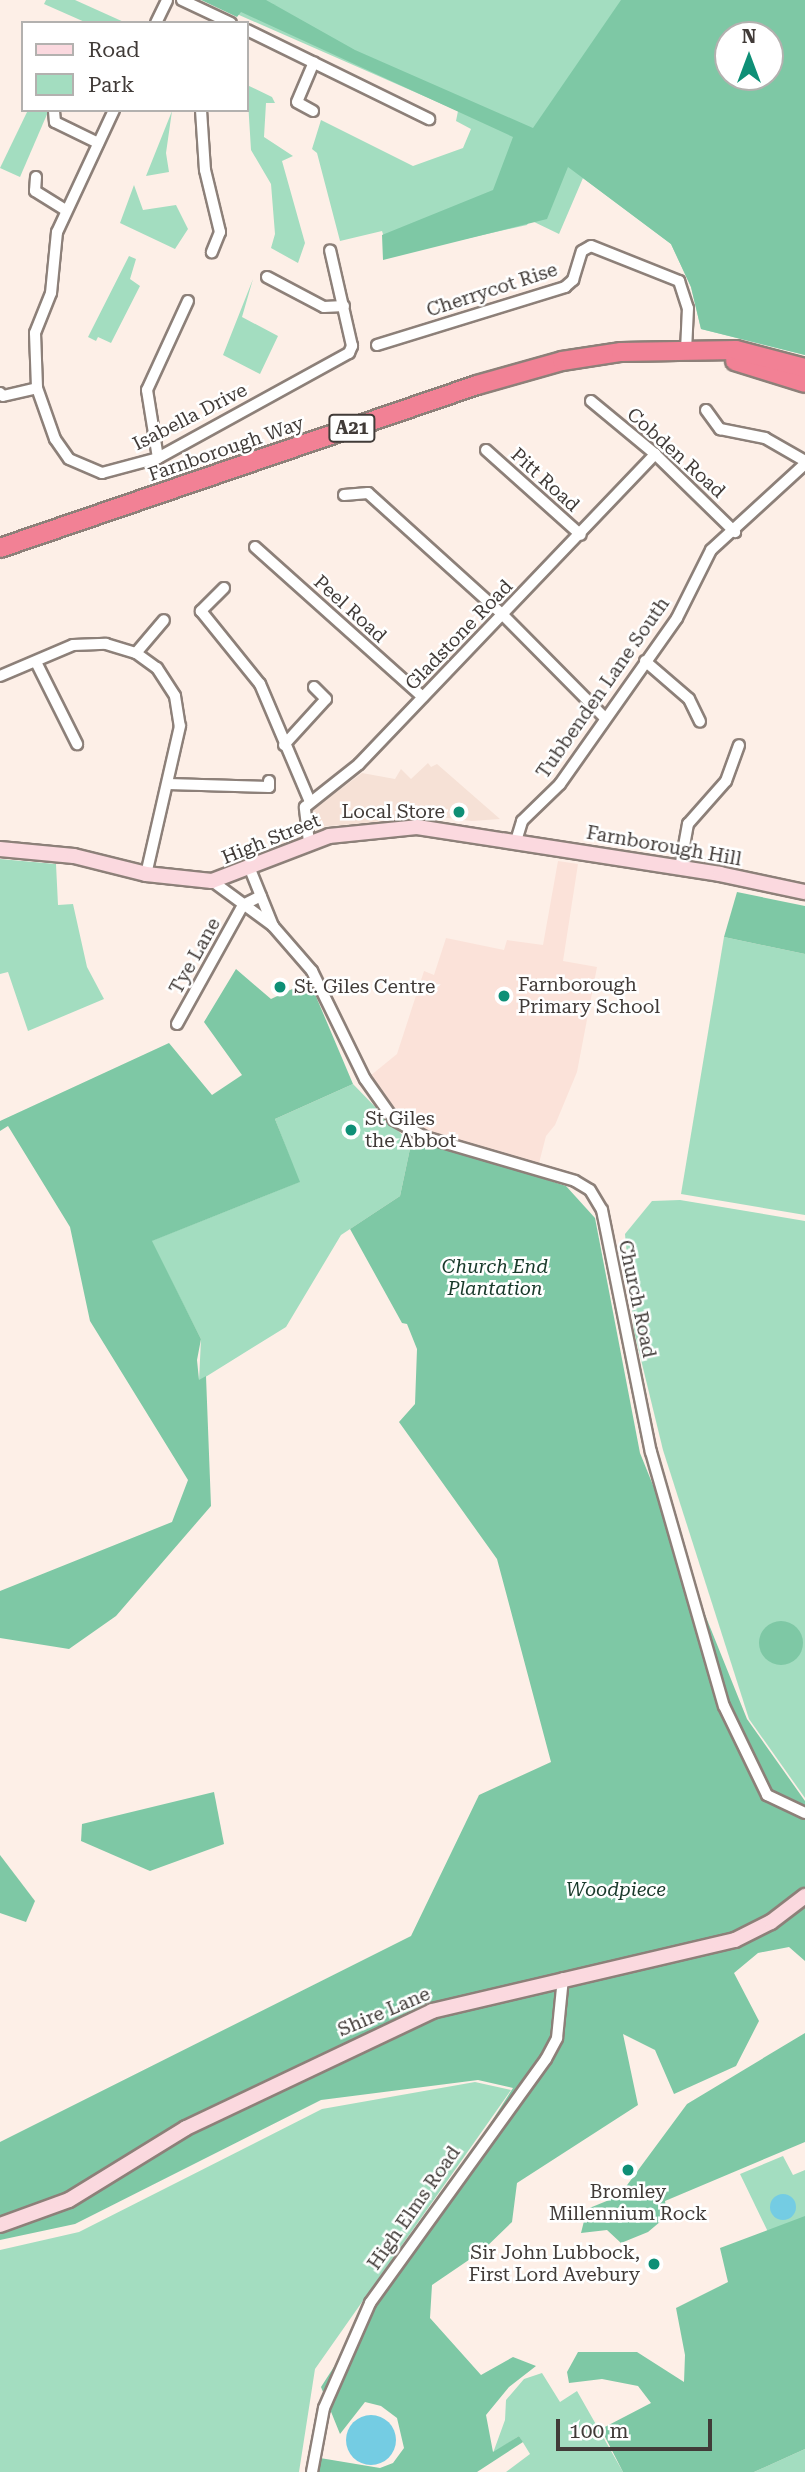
<!DOCTYPE html>
<style>
body{margin:0}
#map{position:relative;width:805px;height:2472px;overflow:hidden;background:#fdefe7;font-family:"Roboto Serif",serif}
div>[style]{position:absolute}
[style*='--x']{left:calc(var(--x)*1px);top:calc(var(--y)*1px);width:calc(var(--w)*1px);rotate:calc(var(--a)*1deg)}
.built>*{inset:0;background:#f6e1d6}
.education>*{inset:0;background:#fbe2d9}
.green>*{inset:0;background:#a3ddc0}
.forest>*{inset:0;background:#7ec8a5}
.round{border-radius:50%}
.water>*{inset:0;background:#74cce3}
.roads{filter:drop-shadow(2px 0 #8d8079) drop-shadow(-2px 0 #8d8079) drop-shadow(0 2px #8d8079) drop-shadow(0 -2px #8d8079)}
.street>*{height:10px;margin:-5px;padding:0 5px;transform-origin:5px;border-radius:5px;background:#fff}
.secondary>*{height:14px;margin:-7px;padding:0 7px;transform-origin:7px;border-radius:7px;background:#fbd9df}
.highway>*{height:18px;margin:-9px;padding:0 9px;transform-origin:9px;border-radius:9px;background:#f28195}
.dots>*{width:19px;height:19px;translate:-50% -50%;box-sizing:border-box;border:4px solid #fff;border-radius:50%}
span{translate:-50% -50%;white-space:nowrap;text-align:center;line-height:1.15;-webkit-text-stroke:5px #fff;paint-order:stroke}
.shield-label span{padding:2px 5px;background:#fff;border:2px solid;border-radius:5px;-webkit-text-stroke-width:0}
.shield-label{font-size:18px;color:#413b38;font-weight:700}
.street-label{font-size:19px;color:#413b38}
.poi-label{font-size:19px;color:#413b38}
.right{translate:-100% -50%;text-align:right}
.left{translate:0 -50%;text-align:left}
.park-label{font-size:19px;color:#18392a;font-style:italic}
.legend{position:absolute;left:21px;top:21px;width:228px;height:91px;box-sizing:border-box;background:#fff;border:2px solid #b3b1af;margin:0;padding:9px 12px;list-style:none;font-size:21px;color:#413b38}
.legend li{display:flex;align-items:center;gap:14px;height:35px}
.legend b{width:35px;border:2px solid #b3b1af}
.north{position:absolute;left:714px;top:21px;width:70px;height:70px;box-sizing:border-box;background:#fff;border:2px solid #b3b1af;border-radius:50%;rotate:0deg;font-size:19px;font-weight:700;line-height:28px;text-align:center;color:#413b38}
.north::after{content:'';display:block;margin:auto;width:24px;height:32px;background:#0e8f76;clip-path:polygon(50% 0,100% 100%,50% 72%,0 100%)}
.scale{position:absolute;left:556px;top:2419px;width:156px;height:32px;box-sizing:border-box;border:4px solid #413b38;border-top:0;padding-left:9px;font-size:21px;line-height:24px;white-space:nowrap;color:#413b38;-webkit-text-stroke:5px #fff;paint-order:stroke}
</style>
<div id="map">
<div class="built">
<i style="clip-path:polygon(428px 763px,431px 767px,437px 764px,500px 819px,472px 821px,416px 814px,416px 819px,316px 827px,311px 811px,362px 773px,395px 779px,401px 769px,411px 779px)"></i>
</div>
<div class="education">
<i style="clip-path:polygon(558px 861px,578px 864px,563px 961px,597px 967px,577px 1072px,555px 1125px,546px 1136px,538px 1167px,421px 1131px,392px 1111px,370px 1076px,397px 1054px,424px 971px,434px 975px,446px 938px,504px 950px,507px 940px,543px 945px)"></i>
</div>
<div class="green">
<i style="clip-path:polygon(46px 0,75px 0,126px 23px,87px 23px,44px 4px)"></i>
<i style="clip-path:polygon(evenodd,205px 0,805px 0,805px 355px,701px 329px,691px 287px,671px 244px,583px 178px,559px 234px,530px 220px,527px 225px,390px 256px,382px 231px,340px 241px,317px 153px,312px 149px,321px 120px,413px 166px,463px 148px,471px 129px,456px 121px,458px 111px,205px 0,728px 35px,770px 35px,770px 77px,728px 77px,728px 35px)"></i>
<i style="clip-path:polygon(247px 85px,272px 97px,275px 103px,266px 103px,264px 137px,293px 156px,282px 161px,305px 243px,298px 263px,271px 248px,275px 234px,271px 184px,251px 150px)"></i>
<i style="clip-path:polygon(28px 110px,48px 112px,20px 177px,0 168px)"></i>
<i style="clip-path:polygon(172px 111px,166px 153px,169px 172px,146px 176px)"></i>
<i style="clip-path:polygon(134px 185px,143px 210px,176px 205px,188px 229px,175px 249px,120px 223px)"></i>
<i style="clip-path:polygon(129px 256px,136px 259px,130px 279px,140px 286px,111px 343px,98px 337px,96px 341px,88px 337px)"></i>
<i style="clip-path:polygon(253px 279px,242px 317px,278px 336px,260px 374px,223px 355px)"></i>
<i style="clip-path:polygon(0 859px,56px 864px,58px 905px,73px 904px,87px 967px,104px 999px,28px 1031px,8px 972px,0 974px)"></i>
<i style="clip-path:polygon(724px 937px,805px 954px,805px 1215px,681px 1194px)"></i>
<i style="clip-path:polygon(353px 1084px,411px 1144px,400px 1196px,341px 1235px,286px 1327px,199px 1381px,201px 1339px,151px 1241px,299px 1182px,275px 1119px)"></i>
<i style="clip-path:polygon(680px 1200px,805px 1221px,805px 1798px,749px 1719px,663px 1450px,634px 1331px,625px 1234px,652px 1201px)"></i>
<i style="clip-path:polygon(475px 2082px,511px 2090px,315px 2369px,299px 2472px,0 2472px,0 2250px,79px 2232px,322px 2109px)"></i>
<i style="clip-path:polygon(783px 2156px,793px 2175px,805px 2170px,805px 2226px,769px 2234px,740px 2174px)"></i>
<i style="clip-path:polygon(542px 2373px,560px 2402px,577px 2391px,623px 2472px,506px 2472px,530px 2454px,519px 2436px,493px 2453px,505px 2420px,506px 2400px,524px 2379px)"></i>
<i style="clip-path:polygon(805px 2449px,805px 2472px,754px 2472px)"></i>
</div>
<div class="forest">
<i style="clip-path:polygon(evenodd,201px 0,266px 0,355px 50px,533px 128px,621px 0,805px 0,805px 355px,701px 329px,691px 287px,671px 244px,568px 167px,547px 219px,383px 260px,382px 235px,493px 190px,513px 137px,241px 12px,237px 17px,201px 0,728px 35px,770px 35px,770px 77px,728px 77px,728px 35px)"></i>
<i style="clip-path:polygon(737px 892px,805px 906px,805px 954px,724px 937px)"></i>
<i style="clip-path:polygon(236px 969px,271px 999px,305px 983px,312px 987px,353px 1084px,275px 1119px,300px 1182px,152px 1241px,201px 1339px,197px 1360px,199px 1380px,206px 1376px,211px 1506px,116px 1616px,69px 1649px,0 1638px,0 1591px,172px 1522px,188px 1480px,90px 1321px,70px 1227px,8px 1126px,0 1131px,0 1121px,169px 1043px,212px 1095px,242px 1075px,204px 1022px)"></i>
<i style="clip-path:polygon(429px 1142px,566px 1186px,595px 1218px,640px 1453px,747px 1719px,805px 1801px,805px 1961px,789px 1947px,758px 1953px,734px 1973px,759px 2021px,736px 2066px,674px 2094px,655px 2050px,623px 2034px,638px 2105px,517px 2183px,512px 2222px,482px 2251px,432px 2285px,430px 2318px,481px 2375px,513px 2357px,536px 2366px,509px 2387px,486px 2415px,493px 2452px,519px 2436px,523px 2442px,477px 2472px,318px 2472px,320px 2458px,380px 2468px,393px 2463px,404px 2448px,397px 2418px,381px 2406px,365px 2402px,340px 2434px,321px 2387px,513px 2088px,478px 2080px,321px 2100px,75px 2224px,0 2240px,0 2142px,411px 1936px,479px 1795px,551px 1762px,497px 1559px,399px 1422px,415px 1404px,417px 1349px,407px 1324px,402px 1323px,350px 1229px,400px 1196px,411px 1144px,415px 1147px)"></i>
<i class="round" style="left:759px;top:1621px;width:44px;height:44px"></i>
<i style="clip-path:polygon(214px 1792px,224px 1844px,150px 1871px,81px 1841px,82px 1824px)"></i>
<i style="clip-path:polygon(0 1855px,35px 1901px,26px 1922px,0 1913px)"></i>
<i style="clip-path:polygon(805px 2033px,805px 2142px,665px 2201px,667px 2216px,648px 2232px,621px 2243px,607px 2230px,581px 2233px,587px 2209px,619px 2196px,687px 2104px)"></i>
<i style="clip-path:polygon(805px 2216px,805px 2449px,754px 2472px,623px 2472px,601px 2429px,651px 2403px,638px 2386px,602px 2379px,569px 2383px,567px 2372px,578px 2352px,637px 2352px,684px 2382px,685px 2355px,676px 2308px,728px 2282px,720px 2248px)"></i>
</div>
<div class="water">
<i class="round" style="left:770px;top:2194px;width:26px;height:26px"></i>
<i class="round" style="left:346px;top:2415px;width:50px;height:50px"></i>
</div>
<div class="roads">
<div class="street">
<i style="--x:182;--y:0;--w:54;--a:25.1"></i>
<i style="--x:156;--y:23;--w:25;--a:-64"></i>
<i style="--x:247;--y:30;--w:203;--a:26.1"></i>
<i style="--x:114;--y:110;--w:135;--a:115"></i>
<i style="--x:57;--y:232;--w:61;--a:95.6"></i>
<i style="--x:51;--y:293;--w:43;--a:111.8"></i>
<i style="--x:35;--y:333;--w:55;--a:87.9"></i>
<i style="--x:37;--y:388;--w:54;--a:70.6"></i>
<i style="--x:55;--y:439;--w:24;--a:55"></i>
<i style="--x:69;--y:459;--w:36;--a:23"></i>
<i style="--x:102;--y:473;--w:58;--a:-15"></i>
<i style="--x:158;--y:458;--w:218;--a:-28.8"></i>
<i style="--x:349;--y:353;--w:8;--a:-67"></i>
<i style="--x:352;--y:346;--w:98;--a:-102.9"></i>
<i style="--x:201;--y:110;--w:60;--a:86.2"></i>
<i style="--x:205;--y:170;--w:64;--a:76.4"></i>
<i style="--x:220;--y:232;--w:22;--a:112"></i>
<i style="--x:54;--y:111;--w:11;--a:85"></i>
<i style="--x:55;--y:122;--w:48;--a:26"></i>
<i style="--x:313;--y:111;--w:18;--a:-151"></i>
<i style="--x:297;--y:102;--w:43;--a:-67"></i>
<i style="--x:36;--y:177;--w:14;--a:94"></i>
<i style="--x:35;--y:191;--w:36;--a:32"></i>
<i style="--x:267;--y:277;--w:64;--a:27.8"></i>
<i style="--x:324;--y:307;--w:20;--a:-3"></i>
<i style="--x:377;--y:345;--w:197;--a:-17.1"></i>
<i style="--x:565;--y:287;--w:11;--a:-41"></i>
<i style="--x:573;--y:280;--w:30;--a:-73"></i>
<i style="--x:582;--y:251;--w:10;--a:-29"></i>
<i style="--x:591;--y:246;--w:95;--a:21.7"></i>
<i style="--x:679;--y:281;--w:28;--a:72"></i>
<i style="--x:688;--y:308;--w:43;--a:92.7"></i>
<i style="--x:0;--y:393;--w:4;--a:45"></i>
<i style="--x:3;--y:396;--w:35;--a:-13"></i>
<i style="--x:591;--y:401;--w:83;--a:39.6"></i>
<i style="--x:655;--y:454;--w:112;--a:44.3"></i>
<i style="--x:706;--y:410;--w:24;--a:54"></i>
<i style="--x:720;--y:429;--w:46;--a:11.3"></i>
<i style="--x:765;--y:438;--w:46;--a:29.9"></i>
<i style="--x:486;--y:450;--w:127;--a:41.8"></i>
<i style="--x:158;--y:458;--w:69;--a:-99.2"></i>
<i style="--x:147;--y:390;--w:98;--a:-65.3"></i>
<i style="--x:344;--y:495;--w:24;--a:-5"></i>
<i style="--x:368;--y:493;--w:181;--a:42.1"></i>
<i style="--x:502;--y:614;--w:145;--a:45.3"></i>
<i style="--x:255;--y:547;--w:225;--a:41.8"></i>
<i style="--x:224;--y:588;--w:33;--a:135"></i>
<i style="--x:201;--y:611;--w:94;--a:51.1"></i>
<i style="--x:260;--y:684;--w:128;--a:67"></i>
<i style="--x:136;--y:653;--w:43;--a:-49.7"></i>
<i style="--x:645;--y:661;--w:58;--a:40.8"></i>
<i style="--x:689;--y:699;--w:25;--a:64"></i>
<i style="--x:36;--y:662;--w:92;--a:63.4"></i>
<i style="--x:0;--y:676;--w:79;--a:-23"></i>
<i style="--x:73;--y:645;--w:33;--a:-2"></i>
<i style="--x:106;--y:644;--w:31;--a:17"></i>
<i style="--x:136;--y:653;--w:26;--a:36"></i>
<i style="--x:157;--y:668;--w:33;--a:57"></i>
<i style="--x:175;--y:696;--w:30;--a:81"></i>
<i style="--x:180;--y:726;--w:152;--a:102.9"></i>
<i style="--x:284;--y:745;--w:62;--a:-47.6"></i>
<i style="--x:326;--y:699;--w:17;--a:-135"></i>
<i style="--x:168;--y:784;--w:101;--a:1.7"></i>
<i style="--x:269;--y:787;--w:6;--a:-90"></i>
<i style="--x:516;--y:841;--w:21;--a:-73"></i>
<i style="--x:522;--y:821;--w:53;--a:-44.2"></i>
<i style="--x:560;--y:784;--w:203;--a:-54.8"></i>
<i style="--x:677;--y:618;--w:76;--a:-63.4"></i>
<i style="--x:711;--y:550;--w:127;--a:-42.5"></i>
<i style="--x:309;--y:842;--w:35;--a:-97"></i>
<i style="--x:305;--y:807;--w:69;--a:-38.5"></i>
<i style="--x:359;--y:764;--w:429;--a:-46.3"></i>
<i style="--x:680;--y:868;--w:45;--a:-79.7"></i>
<i style="--x:688;--y:824;--w:57;--a:-48.5"></i>
<i style="--x:726;--y:781;--w:38;--a:-70"></i>
<i style="--x:250;--y:869;--w:61;--a:68"></i>
<i style="--x:273;--y:926;--w:60;--a:49.1"></i>
<i style="--x:312;--y:971;--w:120;--a:63.9"></i>
<i style="--x:365;--y:1079;--w:50;--a:54.7"></i>
<i style="--x:394;--y:1120;--w:35;--a:29"></i>
<i style="--x:425;--y:1137;--w:156;--a:16.3"></i>
<i style="--x:575;--y:1181;--w:17;--a:31"></i>
<i style="--x:590;--y:1190;--w:23;--a:59"></i>
<i style="--x:602;--y:1210;--w:247;--a:78.6"></i>
<i style="--x:651;--y:1452;--w:264;--a:74"></i>
<i style="--x:724;--y:1706;--w:99;--a:64.2"></i>
<i style="--x:767;--y:1795;--w:42;--a:25.3"></i>
<i style="--x:212;--y:881;--w:76;--a:36.4"></i>
<i style="--x:177;--y:1024;--w:136;--a:-61"></i>
<i style="--x:243;--y:905;--w:20;--a:-27"></i>
<i style="--x:312;--y:2472;--w:65;--a:-79.4"></i>
<i style="--x:324;--y:2408;--w:115;--a:-66.3"></i>
<i style="--x:370;--y:2303;--w:301;--a:-54.2"></i>
<i style="--x:546;--y:2059;--w:24;--a:-62"></i>
<i style="--x:557;--y:2038;--w:60;--a:-84.3"></i>
</div>
<div class="secondary">
<i style="--x:0;--y:849;--w:74;--a:5.4"></i>
<i style="--x:74;--y:856;--w:74;--a:14"></i>
<i style="--x:146;--y:874;--w:66;--a:6.1"></i>
<i style="--x:212;--y:881;--w:125;--a:-21"></i>
<i style="--x:329;--y:836;--w:88;--a:-5.8"></i>
<i style="--x:417;--y:827;--w:307;--a:8.8"></i>
<i style="--x:720;--y:874;--w:87;--a:12"></i>
<i style="--x:0;--y:2225;--w:73;--a:-19.9"></i>
<i style="--x:69;--y:2200;--w:137;--a:-31.6"></i>
<i style="--x:186;--y:2128;--w:272;--a:-25.4"></i>
<i style="--x:432;--y:2011;--w:311;--a:-13.2"></i>
<i style="--x:735;--y:1940;--w:40;--a:-26.6"></i>
<i style="--x:771;--y:1922;--w:43;--a:-37.4"></i>
</div>
<div class="highway">
<i style="--x:735;--y:361;--w:73;--a:17.4"></i>
<i style="--x:0;--y:548;--w:504;--a:-18.87"></i>
<i style="--x:477;--y:385;--w:88;--a:-15.8"></i>
<i style="--x:562;--y:361;--w:60;--a:-8.7"></i>
<i style="--x:621;--y:352;--w:115;--a:-1"></i>
<i style="--x:736;--y:350;--w:71;--a:14.6"></i>
</div>
</div>
<div class="dots">
<i style="left:459px;top:812px;background:#0e8f76"></i>
<i style="left:280px;top:987px;background:#0e8f76"></i>
<i style="left:504px;top:996px;background:#0e8f76"></i>
<i style="left:351px;top:1130px;background:#0e8f76"></i>
<i style="left:628px;top:2170px;background:#0e8f76"></i>
<i style="left:654px;top:2264px;background:#0e8f76"></i>
</div>
<div class="shield-label">
<span style="left:352px;top:428px">A21</span>
</div>
<div class="street-label">
<span style="left:492px;top:290px;rotate:-18deg">Cherrycot Rise</span>
<span style="left:190px;top:417px;rotate:-27deg">Isabella Drive</span>
<span style="left:226px;top:449px;rotate:-19deg">Farnborough Way</span>
<span style="left:676px;top:453px;rotate:42deg">Cobden Road</span>
<span style="left:545px;top:480px;rotate:42deg">Pitt Road</span>
<span style="left:350px;top:609px;rotate:42deg">Peel Road</span>
<span style="left:459px;top:635px;rotate:-46deg">Gladstone Road</span>
<span style="left:603px;top:688px;rotate:-55deg">Tubbenden Lane South</span>
<span style="left:271px;top:839px;rotate:-22deg">High Street</span>
<span style="left:664px;top:846px;rotate:10deg">Farnborough Hill</span>
<span style="left:195px;top:956px;rotate:-61deg">Tye Lane</span>
<span style="left:637px;top:1299px;rotate:78deg">Church Road</span>
<span style="left:384px;top:2012px;rotate:-23deg">Shire Lane</span>
<span style="left:414px;top:2208px;rotate:-55deg">High Elms Road</span>
</div>
<div class="poi-label">
<span class="right" style="left:445px;top:812px">Local Store</span>
<span class="left" style="left:518px;top:996px">Farnborough<br>Primary School</span>
<span class="left" style="left:294px;top:987px">St. Giles Centre</span>
<span class="left" style="left:365px;top:1130px">St Giles<br>the Abbot</span>
<span style="left:628px;top:2203px">Bromley<br>Millennium Rock</span>
<span class="right" style="left:640px;top:2264px">Sir John Lubbock,<br>First Lord Avebury</span>
</div>
<div class="park-label">
<span style="left:495px;top:1278px">Church End<br>Plantation</span>
<span style="left:616px;top:1890px">Woodpiece</span>
</div>
<ul class="legend">
<li><b style="height:9px;background:#fbd9df"></b>Road</li>
<li><b style="height:19px;background:#a3ddc0"></b>Park</li>
</ul>
<div class="north">N</div>
<div class="scale">100 m</div>
</div>
